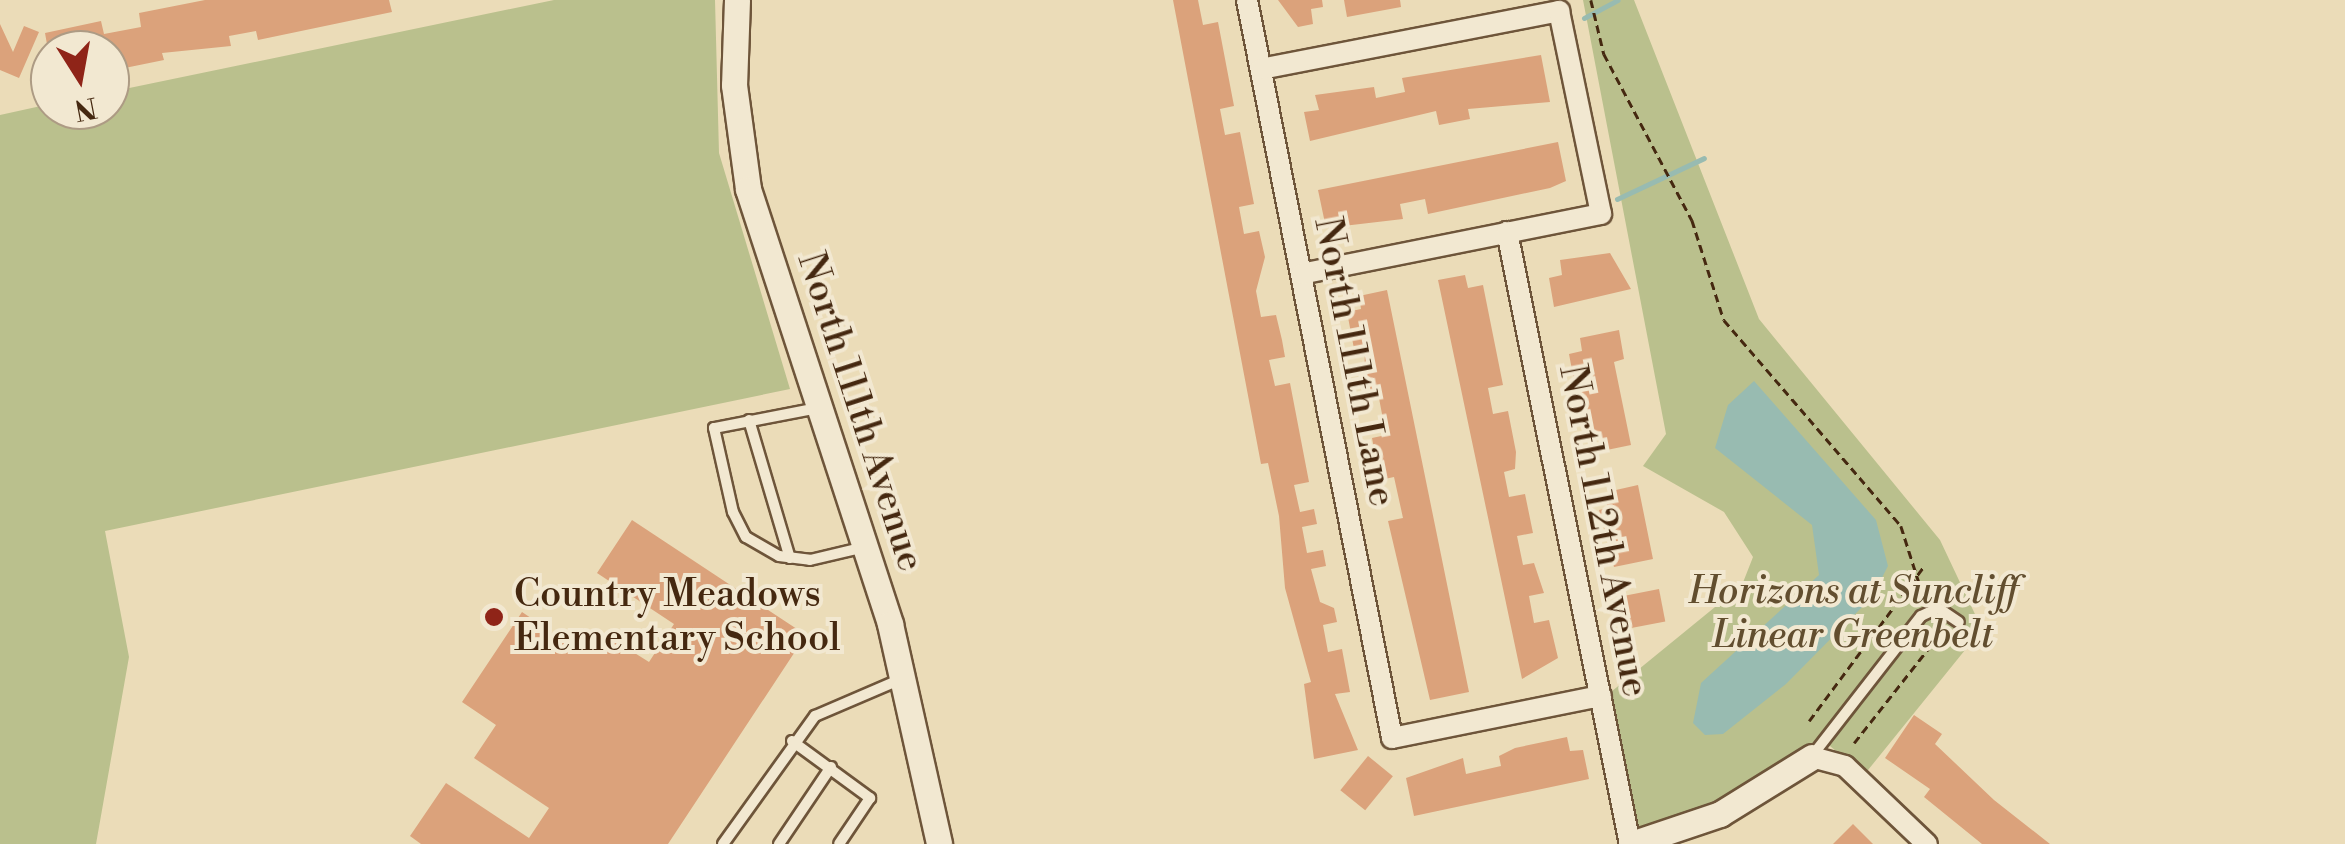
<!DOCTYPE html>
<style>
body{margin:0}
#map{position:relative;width:2345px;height:844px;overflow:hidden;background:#ebdcb8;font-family:"Libre Bodoni",serif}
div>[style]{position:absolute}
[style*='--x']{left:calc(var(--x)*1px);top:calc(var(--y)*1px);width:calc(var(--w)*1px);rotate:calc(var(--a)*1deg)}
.green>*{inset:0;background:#bac08d}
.water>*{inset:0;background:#98bbb1}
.stream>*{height:5px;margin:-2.5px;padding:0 2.5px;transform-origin:2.5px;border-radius:2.5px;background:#98bbb1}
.building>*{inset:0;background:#dba27b;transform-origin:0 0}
.path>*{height:2.5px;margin-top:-1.25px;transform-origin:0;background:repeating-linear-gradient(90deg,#452810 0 8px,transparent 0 13px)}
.roads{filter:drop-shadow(2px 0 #6e553a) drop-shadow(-2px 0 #6e553a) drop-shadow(0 2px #6e553a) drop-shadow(0 -2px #6e553a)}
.service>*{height:10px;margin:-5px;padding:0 5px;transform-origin:5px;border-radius:5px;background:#f2e8d1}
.minor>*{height:20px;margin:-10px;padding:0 10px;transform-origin:10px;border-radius:10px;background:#f2e8d1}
.tertiary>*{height:25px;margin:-12.5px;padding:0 12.5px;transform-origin:12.5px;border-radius:12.5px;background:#f2e8d1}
.dots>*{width:28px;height:28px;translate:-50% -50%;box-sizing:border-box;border:5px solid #f2e8d1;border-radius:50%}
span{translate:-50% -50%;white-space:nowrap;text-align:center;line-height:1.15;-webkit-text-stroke:8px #f2e8d1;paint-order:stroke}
.street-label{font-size:38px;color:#452810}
.park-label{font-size:38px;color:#624e2f;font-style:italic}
.poi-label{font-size:38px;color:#452810}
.left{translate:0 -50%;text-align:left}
.north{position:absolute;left:30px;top:30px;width:100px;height:100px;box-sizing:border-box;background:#f2e8d1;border:2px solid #ad9b84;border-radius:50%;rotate:169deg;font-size:28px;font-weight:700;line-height:40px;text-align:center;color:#452810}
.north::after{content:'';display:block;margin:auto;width:35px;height:45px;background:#8f2418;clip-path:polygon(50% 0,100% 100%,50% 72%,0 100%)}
</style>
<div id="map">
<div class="green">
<i style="clip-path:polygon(554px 0,715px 0,719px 153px,790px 389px,105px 531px,129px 657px,96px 844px,0 844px,0 115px,50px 104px,110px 110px,110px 92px)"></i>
<i style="clip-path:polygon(1583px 0,1634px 0,1759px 319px,1940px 540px,1982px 629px,1864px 775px,1830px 746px,1809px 746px,1748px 787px,1634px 834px,1606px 696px,1742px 585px,1753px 557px,1724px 512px,1643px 466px,1666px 434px)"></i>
</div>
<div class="water">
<i style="clip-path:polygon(1754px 381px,1876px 520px,1888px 566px,1872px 597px,1786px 684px,1723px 734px,1705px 735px,1693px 723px,1701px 683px,1819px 575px,1812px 525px,1715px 448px,1728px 405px)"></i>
</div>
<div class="stream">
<i style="--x:1584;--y:18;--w:38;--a:-28"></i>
<i style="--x:1617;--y:199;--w:96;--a:-25.2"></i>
</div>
<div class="building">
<i style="clip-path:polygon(205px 0,389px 0,392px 12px,258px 40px,256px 31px,229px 36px,231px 46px,162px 53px,164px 60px,110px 71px,110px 50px,48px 50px,45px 33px,101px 21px,104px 34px,141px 27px,139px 13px)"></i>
<i style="clip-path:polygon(1173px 0,1198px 0,1203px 25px,1218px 22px,1234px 106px,1220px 109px,1225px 135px,1240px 132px,1254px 204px,1239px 207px,1244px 234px,1259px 231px,1265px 257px,1256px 291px,1261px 317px,1276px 315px,1282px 340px,1285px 357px,1269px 360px,1275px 386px,1290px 383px,1309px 482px,1294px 485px,1300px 512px,1314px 509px,1317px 524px,1302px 527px,1307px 553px,1323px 550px,1326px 566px,1311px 569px,1320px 602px,1334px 608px,1337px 622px,1323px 625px,1328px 652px,1342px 649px,1350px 692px,1335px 694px,1358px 750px,1314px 759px,1304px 684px,1311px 682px,1285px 588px,1279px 516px,1268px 463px,1261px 464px)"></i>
<i style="clip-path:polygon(1278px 0,1322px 0,1323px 7px,1311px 9px,1313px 24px,1298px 27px)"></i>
<i style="clip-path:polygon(1344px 0,1400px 0,1401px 7px,1347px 17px)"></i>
<i style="clip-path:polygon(0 24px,13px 52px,24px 26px,39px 32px,19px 78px,0 70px)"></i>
<i style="clip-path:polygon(1541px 55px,1550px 102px,1468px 109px,1470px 119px,1439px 125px,1436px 111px,1310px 141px,1304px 112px,1319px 110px,1315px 95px,1374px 87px,1376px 98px,1405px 92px,1402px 78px)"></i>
<i style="clip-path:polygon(1558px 142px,1566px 181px,1550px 188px,1428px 214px,1425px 199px,1400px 204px,1403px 219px,1326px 228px,1318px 190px)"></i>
<i style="clip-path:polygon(1610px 253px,1631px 289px,1554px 307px,1549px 278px,1562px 275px,1560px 260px)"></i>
<i style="clip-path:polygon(1465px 275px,1468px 288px,1483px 285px,1503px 385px,1488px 388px,1493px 414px,1508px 411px,1516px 452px,1515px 469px,1504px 472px,1509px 497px,1525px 494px,1533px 533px,1517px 536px,1523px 565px,1534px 563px,1544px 593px,1529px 596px,1534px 623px,1549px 620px,1558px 658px,1522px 679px,1438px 280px)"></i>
<i style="clip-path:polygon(1387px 290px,1469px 692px,1430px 700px,1388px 521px,1403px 518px,1394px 477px,1380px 480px,1372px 438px,1386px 435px,1378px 393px,1363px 396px,1365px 352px,1355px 354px,1347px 312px,1361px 309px,1359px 296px)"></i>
<i style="clip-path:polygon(1619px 330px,1624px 359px,1614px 362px,1631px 445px,1602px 451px,1599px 437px,1585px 440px,1569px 354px,1582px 351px,1580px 338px)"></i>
<i style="clip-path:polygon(1638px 485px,1653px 559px,1614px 567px,1599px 510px,1607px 508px,1607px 492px)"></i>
<i style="clip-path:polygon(632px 520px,806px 635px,668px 844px,421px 844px,410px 836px,446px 783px,529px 838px,549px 808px,474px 758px,496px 725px,462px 702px,522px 612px,583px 653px,598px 630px,649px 662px,674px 624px,597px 573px)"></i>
<i style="left:1659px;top:589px;width:33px;height:44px;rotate:79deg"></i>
<i style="clip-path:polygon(1914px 715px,1942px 734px,1935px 744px,1994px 800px,2050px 844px,1982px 844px,1924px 797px,1930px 789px,1885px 758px)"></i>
<i style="clip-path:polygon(1567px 737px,1570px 751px,1583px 750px,1589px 779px,1414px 816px,1406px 778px,1463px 758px,1466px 774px,1501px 766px,1499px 756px,1515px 748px)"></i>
<i style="left:1368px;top:756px;width:32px;height:44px;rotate:39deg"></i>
<i style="clip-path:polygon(1853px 824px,1873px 844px,1833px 844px)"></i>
</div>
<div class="path">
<i style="--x:1591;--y:0;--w:56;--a:76.5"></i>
<i style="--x:1604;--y:54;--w:188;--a:62.1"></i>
<i style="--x:1692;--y:220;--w:105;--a:72.3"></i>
<i style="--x:1724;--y:320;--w:272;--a:49.3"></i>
<i style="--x:1901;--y:526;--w:76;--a:72.3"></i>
<i style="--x:1809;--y:721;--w:194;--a:-53.4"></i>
<i style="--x:1854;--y:743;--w:144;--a:-51.8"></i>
</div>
<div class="roads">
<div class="service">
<i style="--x:818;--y:408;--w:106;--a:169.1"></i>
<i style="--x:714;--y:428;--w:86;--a:77.3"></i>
<i style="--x:733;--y:512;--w:28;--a:63"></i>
<i style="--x:746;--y:537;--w:38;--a:30"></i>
<i style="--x:779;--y:556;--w:31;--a:7"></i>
<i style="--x:810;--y:560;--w:57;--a:-13.3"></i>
<i style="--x:749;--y:420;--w:144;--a:73.5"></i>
<i style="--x:792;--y:741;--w:97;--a:36.2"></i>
<i style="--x:870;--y:798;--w:55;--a:124"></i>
<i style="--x:1812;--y:756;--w:177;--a:-52.1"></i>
<i style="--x:1921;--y:616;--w:19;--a:-25"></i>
<i style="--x:1938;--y:608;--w:25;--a:34"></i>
<i style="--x:723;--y:844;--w:158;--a:-54.3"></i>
<i style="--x:815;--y:716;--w:91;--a:-23.2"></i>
<i style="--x:779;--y:844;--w:93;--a:-56"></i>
</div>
<div class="minor">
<i style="--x:1247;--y:0;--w:752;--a:78.88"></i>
<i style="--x:1392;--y:738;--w:213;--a:-11.4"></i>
<i style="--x:1261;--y:69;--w:304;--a:-11"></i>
<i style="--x:1559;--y:11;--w:207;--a:78.3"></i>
<i style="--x:1601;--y:214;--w:305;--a:168.7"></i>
<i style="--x:1507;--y:232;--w:624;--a:78.64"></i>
<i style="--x:1812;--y:757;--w:34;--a:15"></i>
<i style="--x:1845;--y:766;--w:113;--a:43.6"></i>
</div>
<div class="tertiary">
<i style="--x:737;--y:0;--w:85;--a:92"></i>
<i style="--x:734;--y:85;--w:105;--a:82.3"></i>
<i style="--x:748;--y:189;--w:458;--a:71.9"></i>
<i style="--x:890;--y:624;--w:225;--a:77.4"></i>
<i style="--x:1631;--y:844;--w:94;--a:-18.6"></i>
<i style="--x:1720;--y:814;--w:108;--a:-31.8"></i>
</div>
</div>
<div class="dots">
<i style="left:494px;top:617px;background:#8f2418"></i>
</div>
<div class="street-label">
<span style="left:1354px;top:362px;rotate:79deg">North 111th Lane</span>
<span style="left:860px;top:412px;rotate:72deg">North 111th Avenue</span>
<span style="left:1603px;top:531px;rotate:79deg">North 112th Avenue</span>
</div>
<div class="park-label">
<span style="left:1853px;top:614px">Horizons at Suncliff<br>Linear Greenbelt</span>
</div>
<div class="poi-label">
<span class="left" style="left:514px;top:617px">Country Meadows<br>Elementary School</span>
</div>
<div class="north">N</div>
</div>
